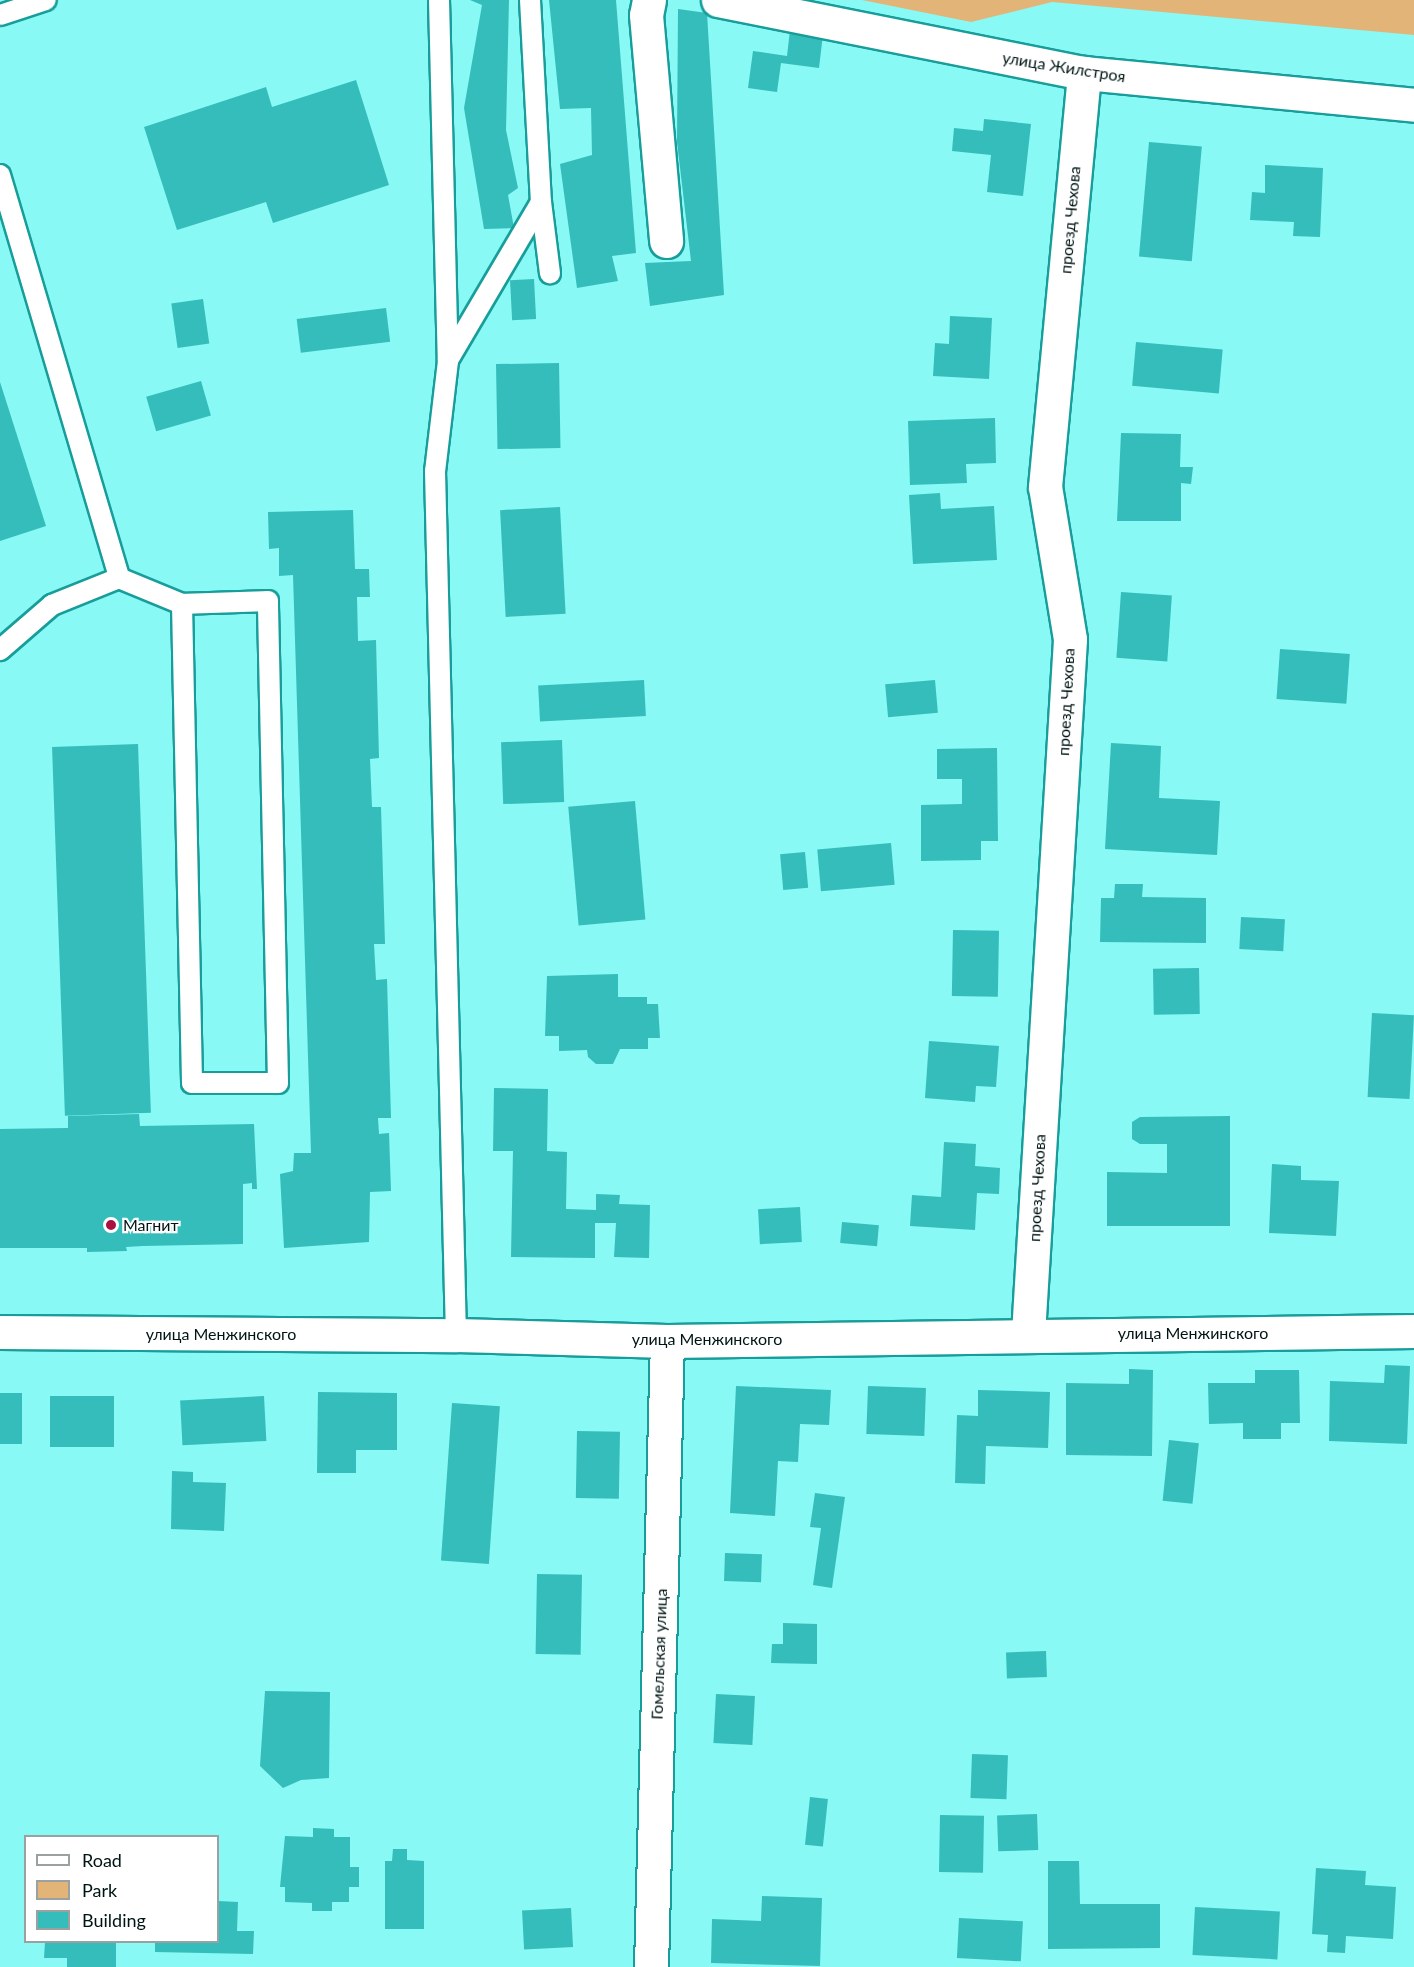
<!DOCTYPE html>
<meta charset="utf-8">
<style>
body{margin:0}
#map{position:relative;width:1414px;height:1967px;overflow:hidden;background:#88f9f5;font-family:Lato,sans-serif}
div>[style]{position:absolute}
[style*='--x']{left:calc(var(--x)*1px);top:calc(var(--y)*1px);width:calc(var(--w)*1px);rotate:calc(var(--a)*1deg)}
.green>*{inset:0;background:#e3b478}
.building>*{inset:0;background:#34bdba;transform-origin:0 0}
.roads{filter:drop-shadow(2px 0 #189d9a) drop-shadow(-2px 0 #189d9a) drop-shadow(0 2px #189d9a) drop-shadow(0 -2px #189d9a)}
.lane>*{height:20px;margin:-10px;padding:0 10px;transform-origin:10px;border-radius:10px;background:#fff}
.street>*{height:33px;margin:-16.5px;padding:0 16.5px;transform-origin:16.5px;border-radius:16.5px;background:#fff}
.secondary>*{height:33px;margin:-16.5px;padding:0 16.5px;transform-origin:16.5px;border-radius:16.5px;background:#fff}
.dots>*{width:16px;height:16px;translate:-50% -50%;box-sizing:border-box;border:3px solid #fff;border-radius:50%}
span{translate:-50% -50%;white-space:nowrap;text-align:center;line-height:1.15;-webkit-text-stroke:4.5px #fff;paint-order:stroke}
.street-label{font-size:16px;color:#001414}
.poi-label{font-size:16px;color:#001414}
.left{translate:0 -50%;text-align:left}
.legend{position:absolute;left:24px;top:1835px;width:195px;height:108px;box-sizing:border-box;background:#fff;border:2px solid #99a1a1;margin:0;padding:8px 10px;list-style:none;font-size:18px;color:#001414}
.legend li{display:flex;align-items:center;gap:12px;height:30px}
.legend b{width:30px;border:2px solid #99a1a1}
</style>
<div id="map">
<div class="green">
<i style="clip-path:polygon(862px 0,1414px 0,1414px 35px,1052px 2px,971px 22px)"></i>
</div>
<div class="building">
<i style="clip-path:polygon(470px 0,509px 0,506px 130px,518px 188px,508px 195px,514px 228px,484px 229px,464px 108px,482px 5px)"></i>
<i style="clip-path:polygon(549px 0,616px 0,636px 253px,612px 256px,618px 281px,577px 288px,560px 164px,592px 155px,591px 108px,560px 109px)"></i>
<i style="clip-path:polygon(678px 9px,707px 13px,724px 295px,650px 306px,645px 263px,691px 261px,677px 142px)"></i>
<i style="clip-path:polygon(790px 30px,823px 34px,819px 68px,781px 63px,777px 92px,748px 88px,753px 51px,787px 56px)"></i>
<i style="clip-path:polygon(356px 80px,389px 185px,273px 223px,266px 202px,177px 230px,144px 127px,266px 87px,272px 107px)"></i>
<i style="clip-path:polygon(984px 119px,1031px 124px,1023px 196px,987px 192px,991px 155px,952px 151px,954px 128px,983px 131px)"></i>
<i style="left:1149px;top:142px;width:53px;height:115px;rotate:5deg"></i>
<i style="clip-path:polygon(1265px 165px,1323px 168px,1320px 237px,1293px 236px,1294px 222px,1250px 220px,1252px 192px,1265px 193px)"></i>
<i style="left:534px;top:279px;width:40px;height:24px;rotate:87deg"></i>
<i style="left:203px;top:299px;width:45px;height:32px;rotate:82deg"></i>
<i style="left:386px;top:308px;width:34px;height:90px;rotate:83deg"></i>
<i style="clip-path:polygon(950px 316px,992px 318px,989px 379px,933px 376px,935px 343px,949px 344px)"></i>
<i style="left:1136px;top:342px;width:87px;height:44px;rotate:5deg"></i>
<i style="left:559px;top:363px;width:85px;height:63px;rotate:89deg"></i>
<i style="left:201px;top:381px;width:36px;height:57px;rotate:74deg"></i>
<i style="clip-path:polygon(0 382px,46px 526px,0 541px)"></i>
<i style="clip-path:polygon(995px 418px,996px 463px,966px 464px,967px 483px,910px 485px,908px 421px)"></i>
<i style="clip-path:polygon(1121px 433px,1181px 434px,1180px 467px,1193px 467px,1191px 484px,1181px 483px,1181px 521px,1117px 521px)"></i>
<i style="clip-path:polygon(940px 493px,941px 509px,994px 506px,997px 560px,913px 564px,909px 495px)"></i>
<i style="left:560px;top:507px;width:107px;height:60px;rotate:87deg"></i>
<i style="clip-path:polygon(353px 510px,355px 569px,369px 569px,370px 597px,357px 597px,358px 641px,376px 640px,379px 758px,370px 759px,372px 807px,381px 807px,385px 944px,374px 944px,376px 980px,387px 979px,391px 1118px,378px 1118px,379px 1134px,389px 1133px,391px 1191px,370px 1192px,369px 1242px,284px 1248px,280px 1174px,293px 1171px,294px 1153px,311px 1153px,293px 575px,279px 576px,279px 548px,269px 549px,268px 512px)"></i>
<i style="left:1121px;top:592px;width:51px;height:66px;rotate:4deg"></i>
<i style="left:1280px;top:649px;width:70px;height:50px;rotate:4deg"></i>
<i style="left:644px;top:680px;width:36px;height:106px;rotate:87deg"></i>
<i style="left:935px;top:680px;width:33px;height:50px;rotate:85deg"></i>
<i style="left:562px;top:740px;width:62px;height:61px;rotate:88deg"></i>
<i style="clip-path:polygon(1111px 743px,1161px 746px,1159px 798px,1220px 801px,1217px 855px,1105px 849px)"></i>
<i style="left:138px;top:744px;width:369px;height:86px;rotate:88deg"></i>
<i style="clip-path:polygon(997px 748px,998px 841px,981px 841px,981px 860px,921px 861px,921px 805px,962px 804px,962px 779px,937px 779px,937px 749px)"></i>
<i style="left:635px;top:801px;width:119px;height:67px;rotate:85deg"></i>
<i style="left:891px;top:843px;width:42px;height:74px;rotate:85deg"></i>
<i style="left:805px;top:852px;width:36px;height:25px;rotate:85deg"></i>
<i style="clip-path:polygon(1115px 884px,1143px 884px,1142px 897px,1206px 898px,1206px 943px,1100px 942px,1101px 898px,1114px 898px)"></i>
<i style="left:1241px;top:917px;width:44px;height:32px;rotate:3deg"></i>
<i style="left:953px;top:930px;width:46px;height:66px;rotate:1deg"></i>
<i style="left:1199px;top:968px;width:46px;height:46px;rotate:89deg"></i>
<i style="clip-path:polygon(618px 974px,618px 997px,647px 997px,647px 1004px,658px 1004px,660px 1038px,648px 1038px,648px 1049px,620px 1049px,613px 1064px,596px 1064px,588px 1057px,587px 1050px,559px 1051px,559px 1036px,545px 1036px,547px 976px)"></i>
<i style="left:1372px;top:1013px;width:42px;height:84px;rotate:3deg"></i>
<i style="clip-path:polygon(929px 1041px,999px 1046px,996px 1087px,976px 1086px,975px 1102px,925px 1098px)"></i>
<i style="clip-path:polygon(494px 1088px,548px 1089px,547px 1151px,567px 1152px,566px 1209px,596px 1210px,596px 1194px,620px 1195px,619px 1204px,650px 1205px,649px 1258px,614px 1257px,616px 1223px,595px 1223px,595px 1258px,511px 1257px,513px 1151px,493px 1151px)"></i>
<i style="clip-path:polygon(139px 1114px,140px 1126px,254px 1124px,257px 1189px,252px 1189px,252px 1183px,243px 1184px,243px 1244px,143px 1246px,126px 1247px,127px 1251px,87px 1252px,87px 1248px,0 1248px,0 1129px,68px 1128px,68px 1116px)"></i>
<i style="clip-path:polygon(1230px 1116px,1230px 1226px,1107px 1226px,1107px 1172px,1167px 1173px,1167px 1144px,1140px 1144px,1132px 1139px,1132px 1122px,1140px 1117px)"></i>
<i style="clip-path:polygon(944px 1142px,976px 1144px,975px 1166px,1000px 1168px,999px 1194px,977px 1193px,975px 1230px,910px 1226px,912px 1195px,941px 1197px)"></i>
<i style="clip-path:polygon(1272px 1164px,1301px 1166px,1301px 1180px,1339px 1181px,1336px 1236px,1269px 1233px)"></i>
<i style="left:800px;top:1207px;width:35px;height:42px;rotate:87deg"></i>
<i style="left:842px;top:1222px;width:37px;height:21px;rotate:5deg"></i>
<i style="clip-path:polygon(1385px 1365px,1410px 1366px,1407px 1444px,1329px 1441px,1330px 1381px,1384px 1383px)"></i>
<i style="clip-path:polygon(1129px 1369px,1153px 1370px,1152px 1456px,1066px 1455px,1066px 1383px,1129px 1384px)"></i>
<i style="clip-path:polygon(1255px 1370px,1299px 1370px,1300px 1423px,1281px 1423px,1281px 1439px,1243px 1439px,1243px 1423px,1209px 1424px,1208px 1383px,1255px 1383px)"></i>
<i style="clip-path:polygon(736px 1386px,831px 1390px,829px 1425px,800px 1424px,798px 1462px,778px 1461px,775px 1516px,730px 1513px)"></i>
<i style="left:868px;top:1386px;width:58px;height:48px;rotate:2deg"></i>
<i style="clip-path:polygon(978px 1390px,1050px 1392px,1048px 1448px,986px 1446px,985px 1484px,955px 1483px,957px 1415px,978px 1416px)"></i>
<i style="clip-path:polygon(318px 1392px,397px 1393px,397px 1450px,356px 1450px,356px 1473px,317px 1473px)"></i>
<i style="left:0;top:1393px;width:22px;height:51px"></i>
<i style="left:50px;top:1396px;width:64px;height:51px"></i>
<i style="left:264px;top:1396px;width:45px;height:84px;rotate:87deg"></i>
<i style="left:452px;top:1403px;width:48px;height:158px;rotate:4deg"></i>
<i style="left:577px;top:1431px;width:43px;height:67px;rotate:1deg"></i>
<i style="left:1169px;top:1440px;width:30px;height:61px;rotate:6deg"></i>
<i style="clip-path:polygon(172px 1471px,193px 1472px,193px 1482px,226px 1483px,224px 1531px,171px 1529px)"></i>
<i style="clip-path:polygon(815px 1493px,845px 1497px,832px 1588px,813px 1585px,821px 1528px,810px 1527px)"></i>
<i style="left:725px;top:1553px;width:37px;height:28px;rotate:2deg"></i>
<i style="left:537px;top:1574px;width:45px;height:80px;rotate:1deg"></i>
<i style="clip-path:polygon(783px 1623px,817px 1624px,817px 1664px,771px 1663px,772px 1644px,783px 1644px)"></i>
<i style="left:1046px;top:1651px;width:26px;height:40px;rotate:88deg"></i>
<i style="clip-path:polygon(265px 1691px,330px 1692px,329px 1778px,301px 1780px,283px 1788px,260px 1766px)"></i>
<i style="left:716px;top:1694px;width:39px;height:49px;rotate:3deg"></i>
<i style="left:972px;top:1754px;width:36px;height:44px;rotate:2deg"></i>
<i style="left:810px;top:1797px;width:18px;height:48px;rotate:6deg"></i>
<i style="left:1037px;top:1814px;width:36px;height:40px;rotate:88deg"></i>
<i style="left:940px;top:1815px;width:44px;height:57px;rotate:1deg"></i>
<i style="clip-path:polygon(313px 1828px,334px 1829px,334px 1837px,350px 1837px,350px 1867px,359px 1867px,359px 1887px,349px 1887px,349px 1902px,332px 1902px,332px 1911px,312px 1911px,312px 1903px,285px 1902px,285px 1887px,280px 1887px,285px 1836px,313px 1837px)"></i>
<i style="clip-path:polygon(393px 1849px,407px 1849px,407px 1860px,424px 1861px,424px 1929px,385px 1929px,385px 1861px,392px 1861px)"></i>
<i style="clip-path:polygon(1048px 1861px,1079px 1861px,1080px 1904px,1160px 1904px,1160px 1948px,1048px 1949px)"></i>
<i style="clip-path:polygon(1316px 1868px,1366px 1871px,1365px 1885px,1396px 1887px,1393px 1939px,1346px 1936px,1345px 1953px,1327px 1952px,1328px 1935px,1312px 1934px)"></i>
<i style="clip-path:polygon(762px 1896px,822px 1898px,820px 1966px,711px 1963px,712px 1919px,761px 1921px)"></i>
<i style="clip-path:polygon(218px 1901px,238px 1902px,237px 1931px,254px 1931px,253px 1954px,155px 1952px,155px 1942px,218px 1942px)"></i>
<i style="left:1195px;top:1907px;width:85px;height:48px;rotate:3deg"></i>
<i style="left:571px;top:1908px;width:39px;height:49px;rotate:87deg"></i>
<i style="left:959px;top:1918px;width:64px;height:40px;rotate:3deg"></i>
<i style="clip-path:polygon(45px 1942px,116px 1942px,116px 1967px,67px 1967px,67px 1958px,44px 1958px)"></i>
</div>
<div class="roads">
<div class="lane">
<i style="--x:439;--y:0;--w:361;--a:88.6"></i>
<i style="--x:448;--y:361;--w:111;--a:96.7"></i>
<i style="--x:435;--y:471;--w:864;--a:88.61"></i>
<i style="--x:530;--y:0;--w:202;--a:86.9"></i>
<i style="--x:541;--y:202;--w:72;--a:82.8"></i>
<i style="--x:0;--y:15;--w:48;--a:-18.1"></i>
<i style="--x:0;--y:175;--w:420;--a:73.5"></i>
<i style="--x:119;--y:578;--w:72;--a:158.1"></i>
<i style="--x:52;--y:605;--w:69;--a:139.1"></i>
<i style="--x:448;--y:360;--w:183;--a:-59.5"></i>
<i style="--x:119;--y:578;--w:68;--a:22.4"></i>
<i style="--x:182;--y:604;--w:479;--a:88.8"></i>
<i style="--x:192;--y:1083;--w:86;--a:0"></i>
<i style="--x:278;--y:1083;--w:482;--a:-91.2"></i>
<i style="--x:268;--y:601;--w:86;--a:178"></i>
</div>
<div class="street">
<i style="--x:649;--y:0;--w:15;--a:101"></i>
<i style="--x:646;--y:15;--w:227;--a:84.9"></i>
<i style="--x:718;--y:0;--w:373;--a:11.3"></i>
<i style="--x:1084;--y:73;--w:332;--a:5.5"></i>
<i style="--x:1028;--y:1334;--w:696;--a:-86.54"></i>
<i style="--x:1070;--y:639;--w:154;--a:-99.3"></i>
<i style="--x:1045;--y:487;--w:416;--a:-84.6"></i>
<i style="--x:651;--y:1967;--w:626;--a:-88.54"></i>
</div>
<div class="secondary">
<i style="--x:0;--y:1332;--w:456;--a:0.4"></i>
<i style="--x:456;--y:1335;--w:211;--a:1.6"></i>
<i style="--x:667;--y:1341;--w:747;--a:-0.77"></i>
</div>
</div>
<div class="dots">
<i style="left:111px;top:1225px;background:#a91240"></i>
</div>
<div class="street-label">
<span style="left:1064px;top:67px;rotate:9deg">улица Жилстроя</span>
<span style="left:1070px;top:220px;rotate:-85deg">проезд Чехова</span>
<span style="left:1066px;top:702px;rotate:-87deg">проезд Чехова</span>
<span style="left:1037px;top:1188px;rotate:-87deg">проезд Чехова</span>
<span style="left:1193px;top:1333px">улица Менжинского</span>
<span style="left:221px;top:1334px">улица Менжинского</span>
<span style="left:707px;top:1339px">улица Менжинского</span>
<span style="left:659px;top:1654px;rotate:-88deg">Гомельская улица</span>
</div>
<div class="poi-label">
<span class="left" style="left:123px;top:1225px">Магнит</span>
</div>
<ul class="legend">
<li><b style="height:8px;background:#fff"></b>Road</li>
<li><b style="height:16px;background:#e3b478"></b>Park</li>
<li><b style="height:16px;background:#34bdba"></b>Building</li>
</ul>
</div>
